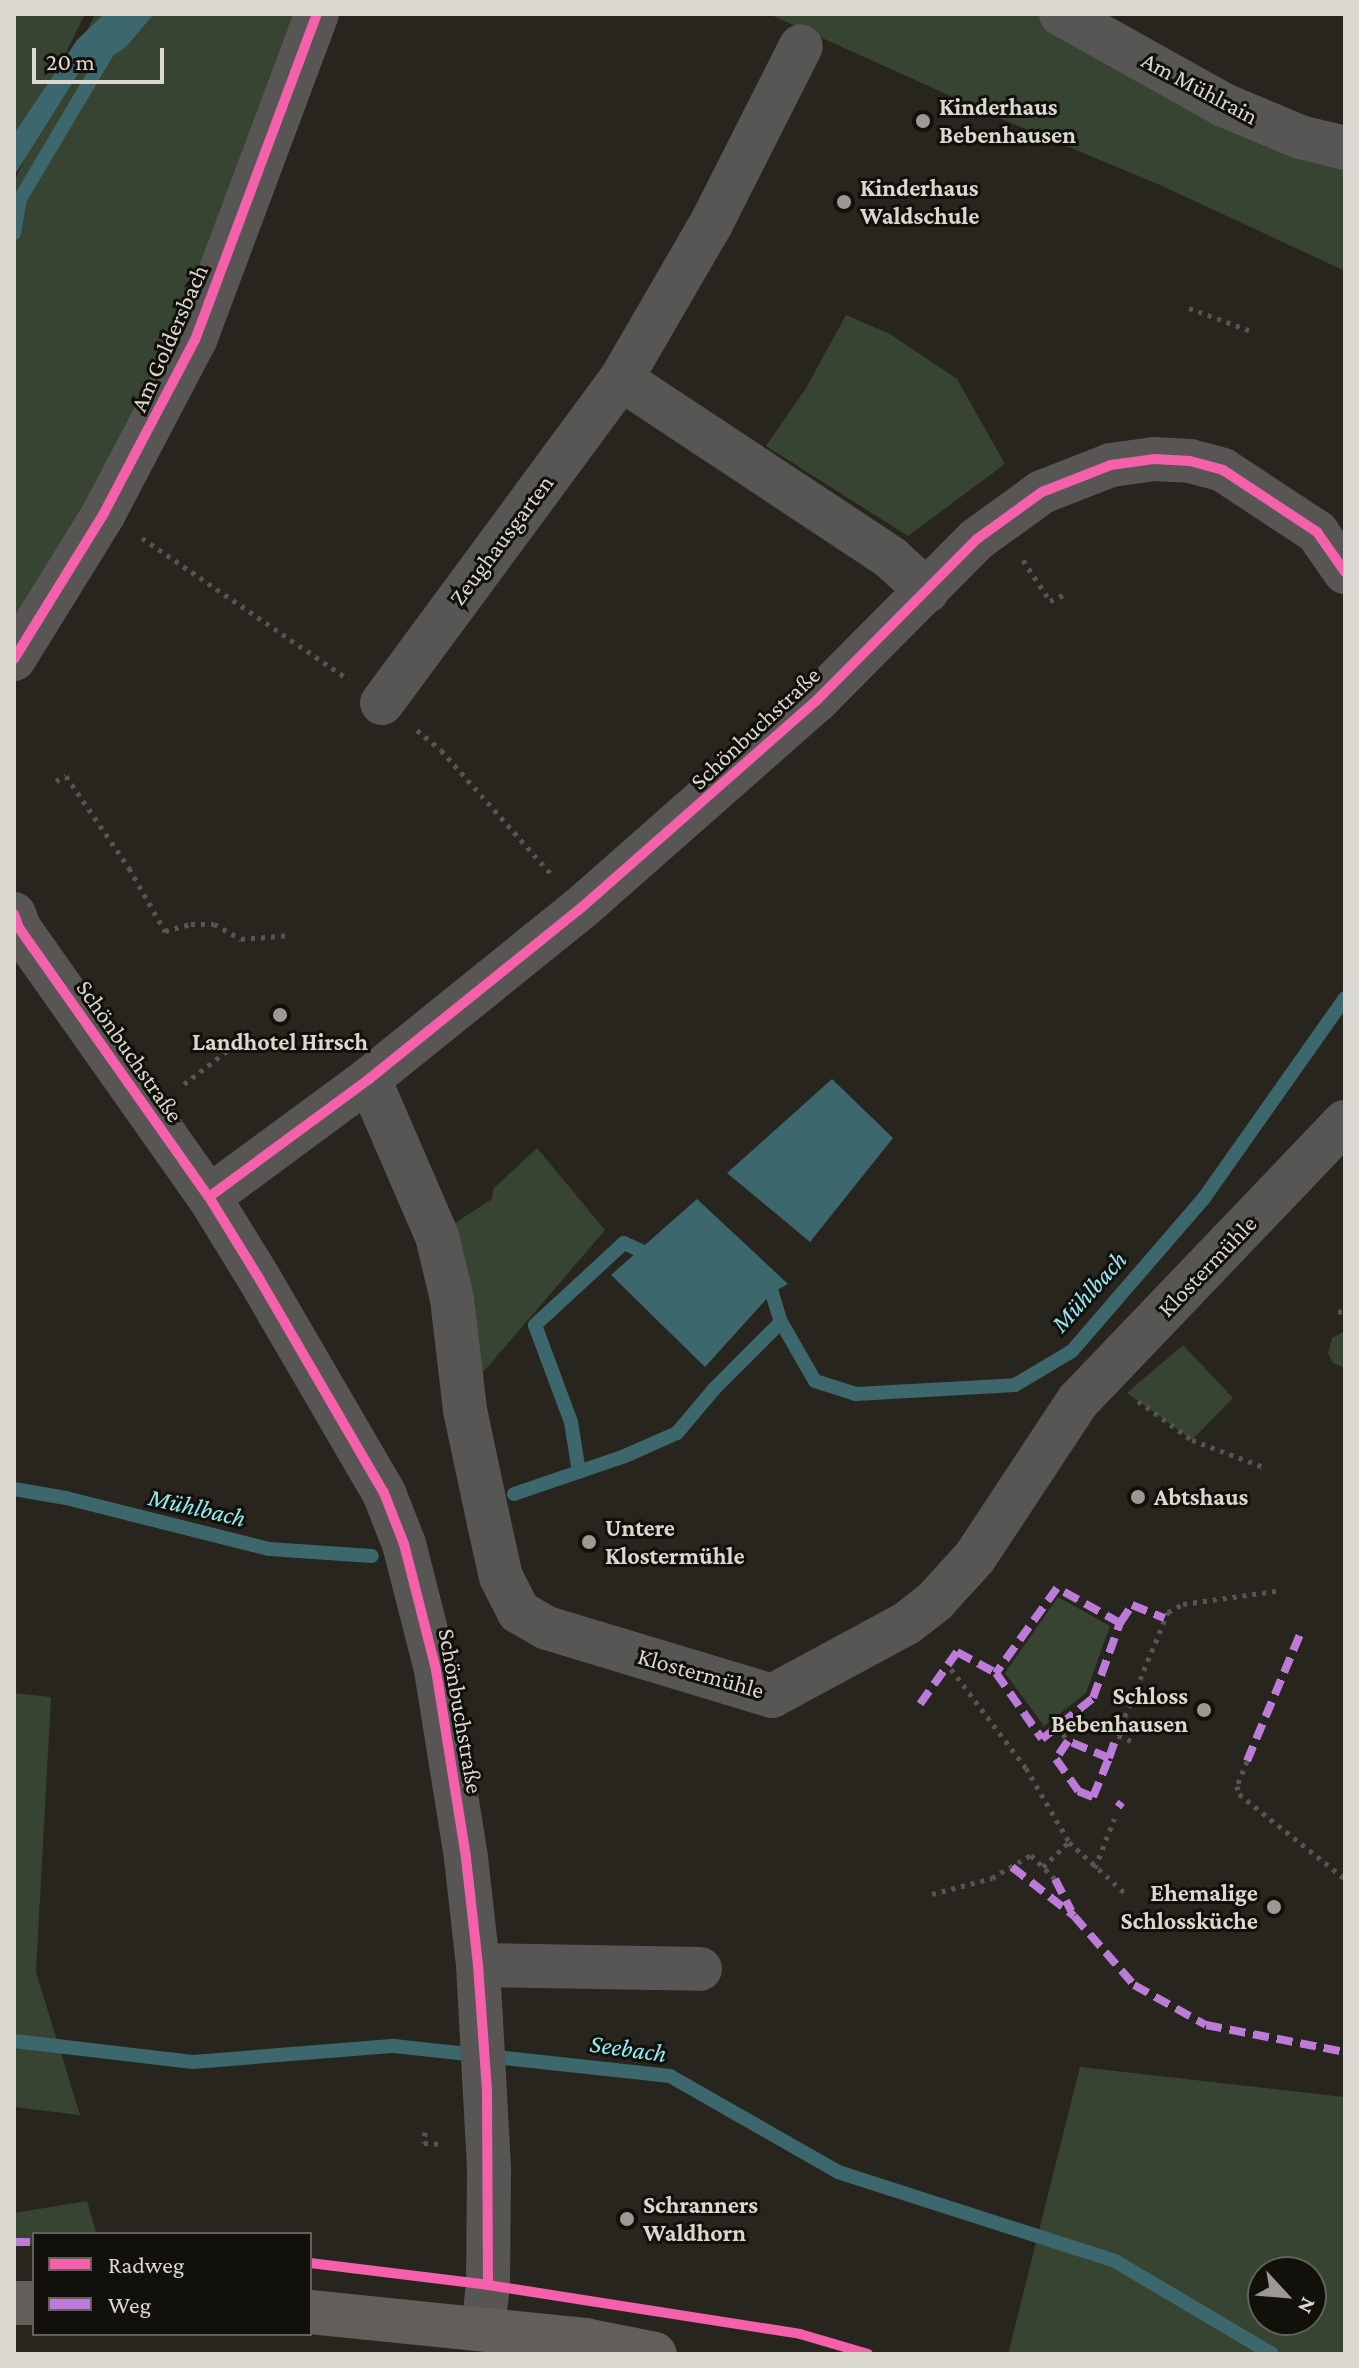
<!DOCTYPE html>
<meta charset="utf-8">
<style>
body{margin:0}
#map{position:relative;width:1359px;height:2368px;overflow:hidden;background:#27251e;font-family:"Crimson Pro",serif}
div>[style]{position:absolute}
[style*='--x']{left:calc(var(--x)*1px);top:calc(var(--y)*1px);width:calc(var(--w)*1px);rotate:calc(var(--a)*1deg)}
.green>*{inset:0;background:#374432}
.water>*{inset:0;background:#3c676c}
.stream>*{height:14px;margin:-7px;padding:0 7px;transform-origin:7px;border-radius:7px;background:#3c676c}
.path>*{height:5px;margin-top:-2.5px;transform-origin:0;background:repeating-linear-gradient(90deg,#575552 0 4px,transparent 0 10px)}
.minor>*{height:44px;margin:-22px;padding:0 22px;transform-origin:22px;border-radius:22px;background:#585654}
.major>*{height:44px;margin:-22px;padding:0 22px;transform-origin:22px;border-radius:22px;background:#625f5b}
.quiet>*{height:8px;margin-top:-4px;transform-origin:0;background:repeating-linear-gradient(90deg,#bd7bd9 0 16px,transparent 0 24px)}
.cycleway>*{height:10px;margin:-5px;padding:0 5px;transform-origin:5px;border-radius:5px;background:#f560ab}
.dots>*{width:22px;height:22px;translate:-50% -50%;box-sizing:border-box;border:4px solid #12100a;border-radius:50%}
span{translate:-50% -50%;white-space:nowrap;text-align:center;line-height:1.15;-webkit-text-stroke:6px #12100a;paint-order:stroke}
.street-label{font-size:24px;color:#dad8d0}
.poi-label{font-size:24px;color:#dad8d0;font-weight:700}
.left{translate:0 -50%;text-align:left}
.right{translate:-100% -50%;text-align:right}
.water-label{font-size:26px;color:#94e7f5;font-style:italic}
.frame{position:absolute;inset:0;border:16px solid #dad8d0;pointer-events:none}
.legend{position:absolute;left:32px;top:2232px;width:280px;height:104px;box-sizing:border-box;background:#12100a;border:2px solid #626059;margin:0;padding:10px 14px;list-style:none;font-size:24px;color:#dad8d0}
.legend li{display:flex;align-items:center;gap:16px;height:40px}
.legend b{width:40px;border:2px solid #626059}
.north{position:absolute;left:1247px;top:2256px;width:80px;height:80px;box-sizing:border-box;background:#12100a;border:2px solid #626059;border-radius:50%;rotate:116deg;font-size:22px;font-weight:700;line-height:32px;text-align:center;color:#dad8d0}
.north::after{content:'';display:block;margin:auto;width:28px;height:36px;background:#9b9992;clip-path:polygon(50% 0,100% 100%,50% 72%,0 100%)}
.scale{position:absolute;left:32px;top:48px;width:132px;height:36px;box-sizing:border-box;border:4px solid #dad8d0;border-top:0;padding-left:10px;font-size:24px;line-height:28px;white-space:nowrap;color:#dad8d0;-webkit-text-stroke:6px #12100a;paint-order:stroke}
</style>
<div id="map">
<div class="green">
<i style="clip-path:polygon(14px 14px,85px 14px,14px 159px)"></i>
<i style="clip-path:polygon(95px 14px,307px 14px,195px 340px,14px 626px,14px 181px)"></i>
<i style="clip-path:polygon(769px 14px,1061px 14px,1345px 148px,1345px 271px,1160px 185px,997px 117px)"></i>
<i style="clip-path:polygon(846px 315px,890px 334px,957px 379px,1005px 464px,908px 536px,766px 446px,806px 388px)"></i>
<i style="clip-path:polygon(537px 1148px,605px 1230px,473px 1384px,452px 1225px,492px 1199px,493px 1189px)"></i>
<i style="clip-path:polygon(1345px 1331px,1345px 1368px,1333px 1363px,1328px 1353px,1332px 1338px)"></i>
<i style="clip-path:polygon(1183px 1345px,1233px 1398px,1192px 1440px,1127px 1393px)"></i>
<i style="clip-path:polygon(1058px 1597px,1110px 1626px,1086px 1693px,1044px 1726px,1005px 1673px)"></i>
<i style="clip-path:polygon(14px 1693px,51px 1697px,36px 1972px,80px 2115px,14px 2107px)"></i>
<i style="clip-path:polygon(evenodd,1080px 2067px,1345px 2097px,1345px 2354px,1008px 2354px,1080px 2067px,1263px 2272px,1311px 2272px,1311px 2320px,1263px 2320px,1263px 2272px)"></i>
<i style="clip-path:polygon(87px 2201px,96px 2232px,34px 2234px,34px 2244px,14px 2247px,14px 2213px)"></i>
</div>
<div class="water">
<i style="clip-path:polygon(104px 14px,154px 14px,125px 48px,109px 58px,86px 61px,14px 176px,14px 134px,77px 40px)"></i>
<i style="clip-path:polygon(832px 1079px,893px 1138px,810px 1242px,727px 1173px)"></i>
<i style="clip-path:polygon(697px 1199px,788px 1284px,772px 1293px,705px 1367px,611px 1275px)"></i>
</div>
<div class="stream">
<i style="--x:14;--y:233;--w:35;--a:-80"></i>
<i style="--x:20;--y:199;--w:215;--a:-59.3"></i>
<i style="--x:755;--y:1287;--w:18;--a:19"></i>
<i style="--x:772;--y:1293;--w:30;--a:73"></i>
<i style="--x:781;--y:1322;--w:68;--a:60"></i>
<i style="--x:815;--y:1381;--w:43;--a:17.6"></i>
<i style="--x:856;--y:1394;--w:159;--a:-3.2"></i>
<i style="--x:1015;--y:1385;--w:66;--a:-30.8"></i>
<i style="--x:1072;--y:1351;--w:202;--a:-49.2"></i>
<i style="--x:1204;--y:1198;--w:245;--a:-54.8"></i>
<i style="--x:579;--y:1472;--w:51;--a:-99.1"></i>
<i style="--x:571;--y:1422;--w:103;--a:-110.4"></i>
<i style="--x:535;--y:1325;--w:121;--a:-42.7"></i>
<i style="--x:624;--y:1243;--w:33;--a:25"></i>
<i style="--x:14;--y:1489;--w:53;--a:9.8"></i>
<i style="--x:66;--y:1498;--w:209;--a:14.1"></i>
<i style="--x:269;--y:1549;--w:103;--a:3.9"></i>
<i style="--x:514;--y:1494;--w:117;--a:-18.9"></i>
<i style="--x:625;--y:1456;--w:57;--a:-23.9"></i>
<i style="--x:677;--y:1433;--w:57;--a:-49.9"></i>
<i style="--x:714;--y:1389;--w:95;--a:-45"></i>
<i style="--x:14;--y:2041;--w:180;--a:6.7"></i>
<i style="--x:193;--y:2062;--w:202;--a:-4.6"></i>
<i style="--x:394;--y:2046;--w:278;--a:6.2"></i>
<i style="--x:670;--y:2076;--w:193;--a:29.7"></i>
<i style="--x:838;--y:2172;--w:291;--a:17.8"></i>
<i style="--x:1115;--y:2261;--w:182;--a:30.6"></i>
</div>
<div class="path">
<i style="--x:1189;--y:308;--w:66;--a:20.4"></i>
<i style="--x:142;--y:538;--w:250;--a:34.4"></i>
<i style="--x:1023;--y:560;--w:49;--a:56.6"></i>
<i style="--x:1050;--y:601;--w:20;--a:-24"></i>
<i style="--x:417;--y:730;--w:31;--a:40"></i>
<i style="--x:441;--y:750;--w:167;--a:48.4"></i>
<i style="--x:56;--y:781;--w:11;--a:-27"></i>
<i style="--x:66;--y:776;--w:112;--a:55.6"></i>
<i style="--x:129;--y:868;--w:73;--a:60.3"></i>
<i style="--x:165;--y:931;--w:27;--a:-15"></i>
<i style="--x:191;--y:924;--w:23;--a:0"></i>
<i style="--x:214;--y:924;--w:31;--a:29"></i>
<i style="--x:241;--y:939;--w:50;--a:-4.6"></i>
<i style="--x:184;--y:1084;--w:54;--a:-37.5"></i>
<i style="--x:1338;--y:1311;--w:7;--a:16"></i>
<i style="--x:1138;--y:1401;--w:67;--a:35.8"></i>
<i style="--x:1192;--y:1440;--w:79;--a:20.7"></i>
<i style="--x:951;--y:1669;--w:124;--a:52.9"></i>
<i style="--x:1026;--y:1768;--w:86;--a:59.8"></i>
<i style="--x:1069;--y:1842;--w:79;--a:42.4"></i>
<i style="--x:1057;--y:1726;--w:19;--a:54"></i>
<i style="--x:1131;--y:1741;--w:15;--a:-157"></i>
<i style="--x:1117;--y:1735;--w:133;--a:-67.5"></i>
<i style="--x:1168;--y:1612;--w:17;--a:-28"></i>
<i style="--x:1183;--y:1604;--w:100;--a:-8"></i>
<i style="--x:1247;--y:1761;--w:27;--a:112"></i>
<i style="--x:1237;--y:1786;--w:8;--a:76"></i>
<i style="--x:1239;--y:1794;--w:136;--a:38.7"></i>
<i style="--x:1043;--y:1867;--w:36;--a:-44"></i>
<i style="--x:1095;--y:1868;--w:53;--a:-68.8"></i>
<i style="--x:932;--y:1894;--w:62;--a:-14.9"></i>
<i style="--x:992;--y:1878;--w:45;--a:-30.5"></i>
<i style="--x:1031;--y:1855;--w:34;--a:45"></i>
<i style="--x:425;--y:2132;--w:11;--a:95"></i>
<i style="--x:424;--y:2143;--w:20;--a:3"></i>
</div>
<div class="minor">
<i style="--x:1061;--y:14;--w:187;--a:29.2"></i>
<i style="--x:1224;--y:105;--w:82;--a:22.8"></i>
<i style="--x:1300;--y:137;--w:46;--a:13.7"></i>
<i style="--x:621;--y:379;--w:324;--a:33.5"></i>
<i style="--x:891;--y:558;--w:49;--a:42.5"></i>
<i style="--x:14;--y:659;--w:172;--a:-58.3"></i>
<i style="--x:104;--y:513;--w:195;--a:-62.3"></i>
<i style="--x:195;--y:340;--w:348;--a:-69.5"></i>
<i style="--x:382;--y:703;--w:403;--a:-53.6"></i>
<i style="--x:621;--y:379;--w:179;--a:-59.9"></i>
<i style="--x:711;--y:224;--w:199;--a:-63.2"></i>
<i style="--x:14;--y:914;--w:15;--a:70"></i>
<i style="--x:19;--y:928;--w:329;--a:54.8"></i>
<i style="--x:209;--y:1197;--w:97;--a:58.4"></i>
<i style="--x:260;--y:1280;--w:246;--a:59.8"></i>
<i style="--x:384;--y:1493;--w:55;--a:68.6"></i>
<i style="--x:404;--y:1544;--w:130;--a:75.7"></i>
<i style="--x:436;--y:1670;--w:190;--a:80.9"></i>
<i style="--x:466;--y:1858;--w:108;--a:83.6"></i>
<i style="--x:478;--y:1965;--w:206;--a:86.9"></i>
<i style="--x:489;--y:2171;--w:114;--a:90.5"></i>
<i style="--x:488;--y:2285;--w:43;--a:96.6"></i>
<i style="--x:369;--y:1079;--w:171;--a:66.6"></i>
<i style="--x:437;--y:1236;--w:65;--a:76.6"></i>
<i style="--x:452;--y:1299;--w:112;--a:83.3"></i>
<i style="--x:465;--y:1410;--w:116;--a:78"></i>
<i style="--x:489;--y:1523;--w:55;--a:77.5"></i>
<i style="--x:501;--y:1577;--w:39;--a:63"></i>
<i style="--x:519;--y:1612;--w:32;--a:30"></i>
<i style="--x:547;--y:1628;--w:235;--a:16.8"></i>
<i style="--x:772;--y:1696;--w:153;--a:-28.4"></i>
<i style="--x:907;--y:1623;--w:36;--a:-38"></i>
<i style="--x:935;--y:1601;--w:59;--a:-47.7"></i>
<i style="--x:975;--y:1557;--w:187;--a:-56.6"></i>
<i style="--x:1078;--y:1401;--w:386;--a:-46.3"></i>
<i style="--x:209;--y:1197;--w:199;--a:-36.4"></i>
<i style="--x:369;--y:1079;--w:272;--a:-38.9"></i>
<i style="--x:581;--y:908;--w:315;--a:-41.4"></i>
<i style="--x:817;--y:700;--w:227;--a:-45.2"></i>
<i style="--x:977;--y:539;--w:80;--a:-35.9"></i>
<i style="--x:1042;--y:492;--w:74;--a:-21.4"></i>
<i style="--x:1111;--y:465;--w:43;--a:-7.9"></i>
<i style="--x:1154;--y:459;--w:36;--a:3"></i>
<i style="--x:1190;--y:461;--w:34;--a:15"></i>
<i style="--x:1223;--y:470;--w:113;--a:33.4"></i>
<i style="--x:1317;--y:532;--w:49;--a:55"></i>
<i style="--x:478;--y:1965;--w:222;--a:1"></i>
</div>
<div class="major">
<i style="--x:14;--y:2303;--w:20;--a:0"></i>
<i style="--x:310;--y:2312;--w:276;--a:5.8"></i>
<i style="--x:585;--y:2340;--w:71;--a:11.3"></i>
</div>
<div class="quiet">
<i style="--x:1120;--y:1623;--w:72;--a:-150.9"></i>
<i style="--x:1057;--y:1588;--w:105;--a:125.7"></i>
<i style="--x:996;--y:1673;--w:80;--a:55.1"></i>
<i style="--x:1042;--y:1739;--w:65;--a:-38.8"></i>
<i style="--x:1093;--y:1698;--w:80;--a:-70.2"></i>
<i style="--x:1120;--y:1623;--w:22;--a:-56"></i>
<i style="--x:1132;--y:1605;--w:35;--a:22"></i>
<i style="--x:920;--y:1704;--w:64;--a:-54.6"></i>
<i style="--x:957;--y:1652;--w:44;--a:28.3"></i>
<i style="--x:1109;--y:1758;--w:44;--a:-157.5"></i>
<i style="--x:1068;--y:1741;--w:22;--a:124"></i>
<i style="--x:1056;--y:1759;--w:39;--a:55"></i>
<i style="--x:1078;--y:1791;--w:16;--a:22"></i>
<i style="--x:1093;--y:1797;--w:42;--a:-67.7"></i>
<i style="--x:1109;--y:1758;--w:24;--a:-71"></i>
<i style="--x:1247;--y:1761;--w:138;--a:-67.3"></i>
<i style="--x:1118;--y:1807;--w:6;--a:-51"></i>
<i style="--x:1012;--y:1867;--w:79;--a:38.3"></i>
<i style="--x:1074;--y:1916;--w:91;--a:49"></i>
<i style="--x:1134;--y:1985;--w:82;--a:29.1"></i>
<i style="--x:1206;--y:2025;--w:142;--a:11"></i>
<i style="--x:1055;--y:1879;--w:36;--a:63"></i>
<i style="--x:14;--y:2242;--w:20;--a:0"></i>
</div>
<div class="cycleway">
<i style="--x:14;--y:659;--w:172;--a:-58.3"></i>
<i style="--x:104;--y:513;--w:195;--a:-62.3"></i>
<i style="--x:195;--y:340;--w:348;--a:-69.5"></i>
<i style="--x:14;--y:914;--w:15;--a:70"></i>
<i style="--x:19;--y:928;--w:329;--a:54.8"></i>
<i style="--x:209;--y:1197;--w:97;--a:58.4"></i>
<i style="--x:260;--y:1280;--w:246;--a:59.8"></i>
<i style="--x:384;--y:1493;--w:55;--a:68.6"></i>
<i style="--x:404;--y:1544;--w:130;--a:75.7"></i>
<i style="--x:436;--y:1670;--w:190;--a:80.9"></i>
<i style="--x:466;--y:1858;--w:108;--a:83.6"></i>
<i style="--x:478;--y:1965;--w:127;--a:85.9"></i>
<i style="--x:487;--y:2092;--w:193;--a:89.7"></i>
<i style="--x:209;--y:1197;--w:199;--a:-36.4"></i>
<i style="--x:369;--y:1079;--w:272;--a:-38.9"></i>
<i style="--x:581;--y:908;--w:315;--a:-41.4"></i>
<i style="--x:817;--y:700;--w:227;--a:-45.2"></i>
<i style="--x:977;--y:539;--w:80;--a:-35.9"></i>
<i style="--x:1042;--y:492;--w:74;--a:-21.4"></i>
<i style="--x:1111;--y:465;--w:43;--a:-7.9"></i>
<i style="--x:1154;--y:459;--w:36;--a:3"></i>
<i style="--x:1190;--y:461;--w:34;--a:15"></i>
<i style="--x:1223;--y:470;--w:113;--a:33.4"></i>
<i style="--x:1317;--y:532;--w:49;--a:55"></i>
<i style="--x:310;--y:2263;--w:179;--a:7"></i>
<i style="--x:488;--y:2285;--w:316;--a:8.9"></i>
<i style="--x:800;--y:2334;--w:71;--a:16.4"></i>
</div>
<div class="dots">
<i style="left:923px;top:121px;background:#9b9992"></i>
<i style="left:844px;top:202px;background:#9b9992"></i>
<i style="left:280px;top:1015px;background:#9b9992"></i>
<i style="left:1138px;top:1497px;background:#9b9992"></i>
<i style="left:589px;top:1542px;background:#9b9992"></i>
<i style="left:1204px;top:1710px;background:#9b9992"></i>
<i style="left:1274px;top:1907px;background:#9b9992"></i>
<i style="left:627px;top:2219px;background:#9b9992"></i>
</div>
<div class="street-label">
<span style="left:1200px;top:88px;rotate:28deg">Am Mühlrain</span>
<span style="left:169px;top:338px;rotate:-66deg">Am Goldersbach</span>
<span style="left:501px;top:540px;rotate:-53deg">Zeughausgarten</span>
<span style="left:755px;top:728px;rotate:-43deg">Schönbuchstraße</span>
<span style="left:130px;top:1051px;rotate:55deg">Schönbuchstraße</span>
<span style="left:1207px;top:1266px;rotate:-46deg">Klostermühle</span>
<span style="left:701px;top:1673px;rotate:16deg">Klostermühle</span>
<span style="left:461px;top:1711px;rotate:80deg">Schönbuchstraße</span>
</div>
<div class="poi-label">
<span class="left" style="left:939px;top:121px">Kinderhaus<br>Bebenhausen</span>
<span class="left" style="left:860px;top:202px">Kinderhaus<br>Waldschule</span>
<span style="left:280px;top:1042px">Landhotel Hirsch</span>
<span class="left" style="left:1154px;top:1497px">Abtshaus</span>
<span class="left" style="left:605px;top:1542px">Untere<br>Klostermühle</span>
<span class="right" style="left:1188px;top:1710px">Schloss<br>Bebenhausen</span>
<span class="right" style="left:1258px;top:1907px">Ehemalige<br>Schlossküche</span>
<span class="left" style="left:643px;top:2219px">Schranners<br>Waldhorn</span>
</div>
<div class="water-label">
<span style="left:1089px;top:1292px;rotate:-48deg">Mühlbach</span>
<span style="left:197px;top:1508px;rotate:13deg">Mühlbach</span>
<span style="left:628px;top:2049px;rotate:8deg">Seebach</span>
</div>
<div class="frame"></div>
<ul class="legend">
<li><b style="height:10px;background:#f560ab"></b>Radweg</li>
<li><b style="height:10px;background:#bd7bd9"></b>Weg</li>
</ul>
<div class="north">N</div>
<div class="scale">20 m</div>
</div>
